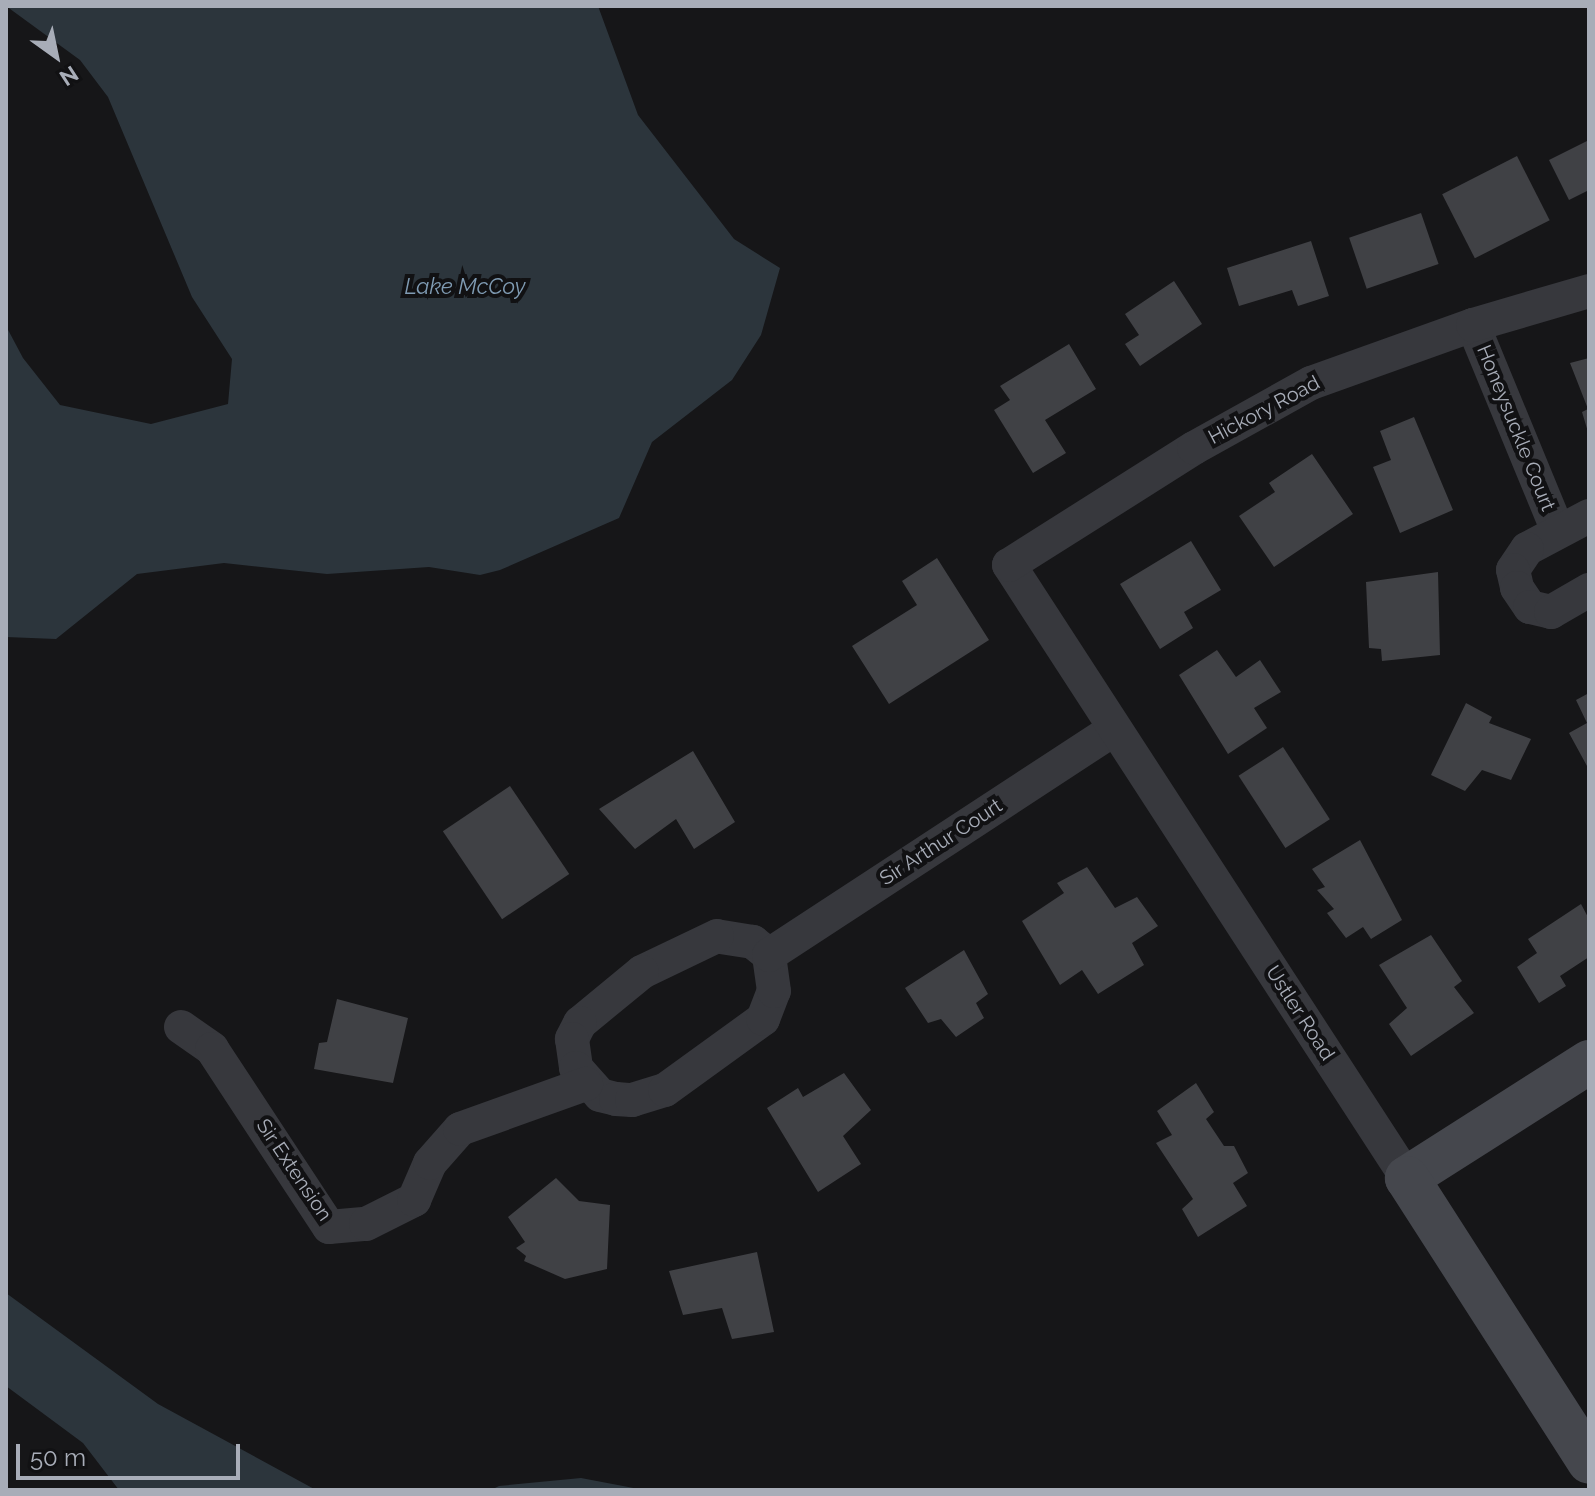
<!DOCTYPE html>
<style>
body{margin:0}
#map{position:relative;width:1595px;height:1496px;overflow:hidden;background:#161618;font-family:Raleway,sans-serif}
div>[style]{position:absolute}
[style*='--x']{left:calc(var(--x)*1px);top:calc(var(--y)*1px);width:calc(var(--w)*1px);rotate:calc(var(--a)*1deg)}
.water>*{inset:0;background:#2c353c}
.building>*{inset:0;background:#404145;transform-origin:0 0}
.street>*{height:34px;margin:-17px;padding:0 17px;transform-origin:17px;border-radius:17px;background:#37383d}
.secondary>*{height:44px;margin:-22px;padding:0 22px;transform-origin:22px;border-radius:22px;background:#45474d}
span{translate:-50% -50%;white-space:nowrap;text-align:center;line-height:1.15;-webkit-text-stroke:8px #111113;paint-order:stroke}
.street-label{font-size:20px;color:#a8adb8}
.water-label{font-size:22px;color:#7f9bb3;font-style:italic}
.frame{position:absolute;inset:0;border:8px solid #a8adb8;pointer-events:none}
.north{position:absolute;left:16px;top:16px;width:80px;height:80px;-webkit-text-stroke:6px #111113;paint-order:stroke;rotate:147deg;font-size:22px;font-weight:700;line-height:32px;text-align:center;color:#a8adb8}
.north::after{content:'';display:block;margin:auto;width:28px;height:36px;background:#a8adb8;clip-path:polygon(50% 0,100% 100%,50% 72%,0 100%)}
.scale{position:absolute;left:16px;top:1444px;width:224px;height:36px;box-sizing:border-box;border:4px solid #a8adb8;border-top:0;padding-left:10px;font-size:24px;line-height:28px;white-space:nowrap;color:#a8adb8;-webkit-text-stroke:6px #111113;paint-order:stroke}
</style>
<div id="map">
<div class="water">
<i style="clip-path:polygon(6px 6px,598px 6px,638px 115px,734px 239px,780px 268px,761px 335px,732px 380px,652px 442px,619px 518px,500px 570px,480px 575px,429px 567px,327px 574px,224px 563px,137px 574px,56px 639px,6px 637px,6px 326px,23px 358px,60px 405px,151px 424px,228px 404px,232px 359px,192px 297px,108px 97px,80px 60px)"></i>
<i style="clip-path:polygon(6px 1293px,158px 1404px,316px 1490px,119px 1490px,83px 1443px,6px 1386px)"></i>
<i style="clip-path:polygon(581px 1478px,644px 1490px,491px 1490px,499px 1486px)"></i>
</div>
<div class="building">
<i style="clip-path:polygon(1589px 140px,1589px 190px,1569px 200px,1549px 160px)"></i>
<i style="left:1517px;top:156px;width:72px;height:84px;rotate:63deg"></i>
<i style="left:1421px;top:213px;width:54px;height:76px;rotate:71deg"></i>
<i style="clip-path:polygon(1311px 241px,1329px 296px,1298px 306px,1292px 290px,1239px 306px,1227px 268px)"></i>
<i style="clip-path:polygon(1174px 281px,1202px 324px,1140px 366px,1125px 344px,1139px 335px,1125px 314px)"></i>
<i style="clip-path:polygon(1069px 344px,1096px 389px,1045px 420px,1066px 453px,1033px 473px,994px 410px,1010px 400px,1000px 386px)"></i>
<i style="clip-path:polygon(1589px 358px,1589px 432px,1588px 432px,1582px 412px,1588px 409px,1570px 363px)"></i>
<i style="clip-path:polygon(1414px 417px,1453px 510px,1400px 533px,1373px 467px,1391px 460px,1380px 431px)"></i>
<i style="clip-path:polygon(1312px 454px,1353px 514px,1274px 567px,1239px 516px,1275px 492px,1269px 483px)"></i>
<i style="clip-path:polygon(1191px 541px,1221px 590px,1184px 612px,1193px 628px,1160px 649px,1120px 584px)"></i>
<i style="clip-path:polygon(937px 558px,989px 640px,889px 704px,852px 646px,917px 605px,902px 581px)"></i>
<i style="clip-path:polygon(1438px 572px,1440px 655px,1382px 661px,1381px 649px,1369px 648px,1366px 582px)"></i>
<i style="clip-path:polygon(1217px 650px,1236px 677px,1260px 660px,1281px 692px,1254px 708px,1267px 728px,1228px 754px,1179px 675px)"></i>
<i style="clip-path:polygon(1589px 693px,1589px 764px,1587px 766px,1569px 733px,1587px 723px,1576px 700px)"></i>
<i style="clip-path:polygon(1466px 703px,1492px 717px,1489px 723px,1531px 739px,1511px 780px,1482px 770px,1465px 791px,1431px 775px)"></i>
<i style="left:1283px;top:747px;width:86px;height:53px;rotate:57deg"></i>
<i style="clip-path:polygon(693px 751px,735px 822px,694px 849px,676px 819px,635px 849px,599px 809px)"></i>
<i style="left:510px;top:786px;width:106px;height:81px;rotate:56deg"></i>
<i style="clip-path:polygon(1360px 840px,1402px 920px,1371px 939px,1363px 927px,1346px 938px,1327px 913px,1334px 909px,1317px 890px,1325px 887px,1312px 869px)"></i>
<i style="clip-path:polygon(1087px 867px,1115px 908px,1137px 897px,1158px 926px,1132px 943px,1144px 965px,1098px 994px,1082px 970px,1060px 985px,1022px 921px,1064px 893px,1057px 883px)"></i>
<i style="clip-path:polygon(1581px 904px,1589px 919px,1589px 957px,1560px 976px,1566px 986px,1539px 1003px,1517px 967px,1537px 953px,1528px 939px)"></i>
<i style="clip-path:polygon(1431px 935px,1462px 981px,1454px 987px,1474px 1013px,1411px 1056px,1389px 1024px,1407px 1008px,1379px 965px)"></i>
<i style="clip-path:polygon(964px 950px,988px 994px,976px 1003px,984px 1018px,956px 1037px,941px 1019px,928px 1023px,905px 988px)"></i>
<i style="clip-path:polygon(337px 999px,408px 1018px,393px 1083px,314px 1069px,319px 1043px,327px 1042px)"></i>
<i style="clip-path:polygon(844px 1073px,871px 1110px,843px 1136px,861px 1164px,818px 1192px,767px 1108px,798px 1088px,803px 1097px)"></i>
<i style="clip-path:polygon(1196px 1083px,1214px 1112px,1206px 1119px,1224px 1146px,1234px 1146px,1248px 1173px,1233px 1183px,1247px 1206px,1198px 1237px,1182px 1209px,1193px 1199px,1156px 1143px,1172px 1135px,1157px 1111px)"></i>
<i style="clip-path:polygon(556px 1178px,579px 1201px,610px 1205px,607px 1269px,565px 1279px,524px 1261px,526px 1256px,516px 1248px,525px 1242px,508px 1217px)"></i>
<i style="clip-path:polygon(757px 1252px,774px 1332px,732px 1339px,722px 1308px,683px 1315px,669px 1271px)"></i>
</div>
<div class="street">
<i style="--x:1473;--y:325;--w:223;--a:67.6"></i>
<i style="--x:1589;--y:516;--w:70;--a:152"></i>
<i style="--x:1527;--y:549;--w:25;--a:124"></i>
<i style="--x:1513;--y:570;--w:18;--a:77"></i>
<i style="--x:1517;--y:588;--w:23;--a:56"></i>
<i style="--x:1530;--y:607;--w:22;--a:13"></i>
<i style="--x:1551;--y:612;--w:44;--a:-30.1"></i>
<i style="--x:769;--y:955;--w:21;--a:-141"></i>
<i style="--x:753;--y:942;--w:36;--a:-171"></i>
<i style="--x:717;--y:936;--w:83;--a:154.4"></i>
<i style="--x:642;--y:972;--w:80;--a:140.6"></i>
<i style="--x:580;--y:1023;--w:18;--a:117"></i>
<i style="--x:572;--y:1039;--w:29;--a:82"></i>
<i style="--x:576;--y:1068;--w:36;--a:48"></i>
<i style="--x:600;--y:1095;--w:16;--a:14"></i>
<i style="--x:616;--y:1099;--w:16;--a:4"></i>
<i style="--x:632;--y:1100;--w:34;--a:-17"></i>
<i style="--x:665;--y:1090;--w:121;--a:-35.9"></i>
<i style="--x:763;--y:1019;--w:30;--a:-69"></i>
<i style="--x:774;--y:991;--w:36;--a:-98"></i>
<i style="--x:769;--y:955;--w:412;--a:-33.2"></i>
<i style="--x:181;--y:1027;--w:38;--a:35"></i>
<i style="--x:212;--y:1049;--w:213;--a:56.7"></i>
<i style="--x:329;--y:1227;--w:37;--a:-5"></i>
<i style="--x:366;--y:1224;--w:54;--a:-26.6"></i>
<i style="--x:414;--y:1200;--w:40;--a:-66.6"></i>
<i style="--x:430;--y:1163;--w:45;--a:-48.6"></i>
<i style="--x:460;--y:1129;--w:134;--a:-19.7"></i>
<i style="--x:1407;--y:1178;--w:731;--a:-122.99"></i>
<i style="--x:1009;--y:565;--w:219;--a:-32.3"></i>
<i style="--x:1194;--y:448;--w:134;--a:-29.1"></i>
<i style="--x:1311;--y:383;--w:172;--a:-19.7"></i>
<i style="--x:1473;--y:325;--w:121;--a:-16.3"></i>
</div>
<div class="secondary">
<i style="--x:1589;--y:1062;--w:216;--a:147.5"></i>
<i style="--x:1407;--y:1178;--w:337;--a:57.3"></i>
</div>
<div class="street-label">
<span style="left:1264px;top:410px;rotate:-28deg">Hickory Road</span>
<span style="left:1516px;top:428px;rotate:68deg">Honeysuckle Court</span>
<span style="left:941px;top:842px;rotate:-33deg">Sir Arthur Court</span>
<span style="left:1300px;top:1013px;rotate:57deg">Ustler Road</span>
<span style="left:294px;top:1170px;rotate:56deg">Sir Extension</span>
</div>
<div class="water-label">
<span style="left:465px;top:287px">Lake McCoy</span>
</div>
<div class="frame"></div>
<div class="north">N</div>
<div class="scale">50 m</div>
</div>
